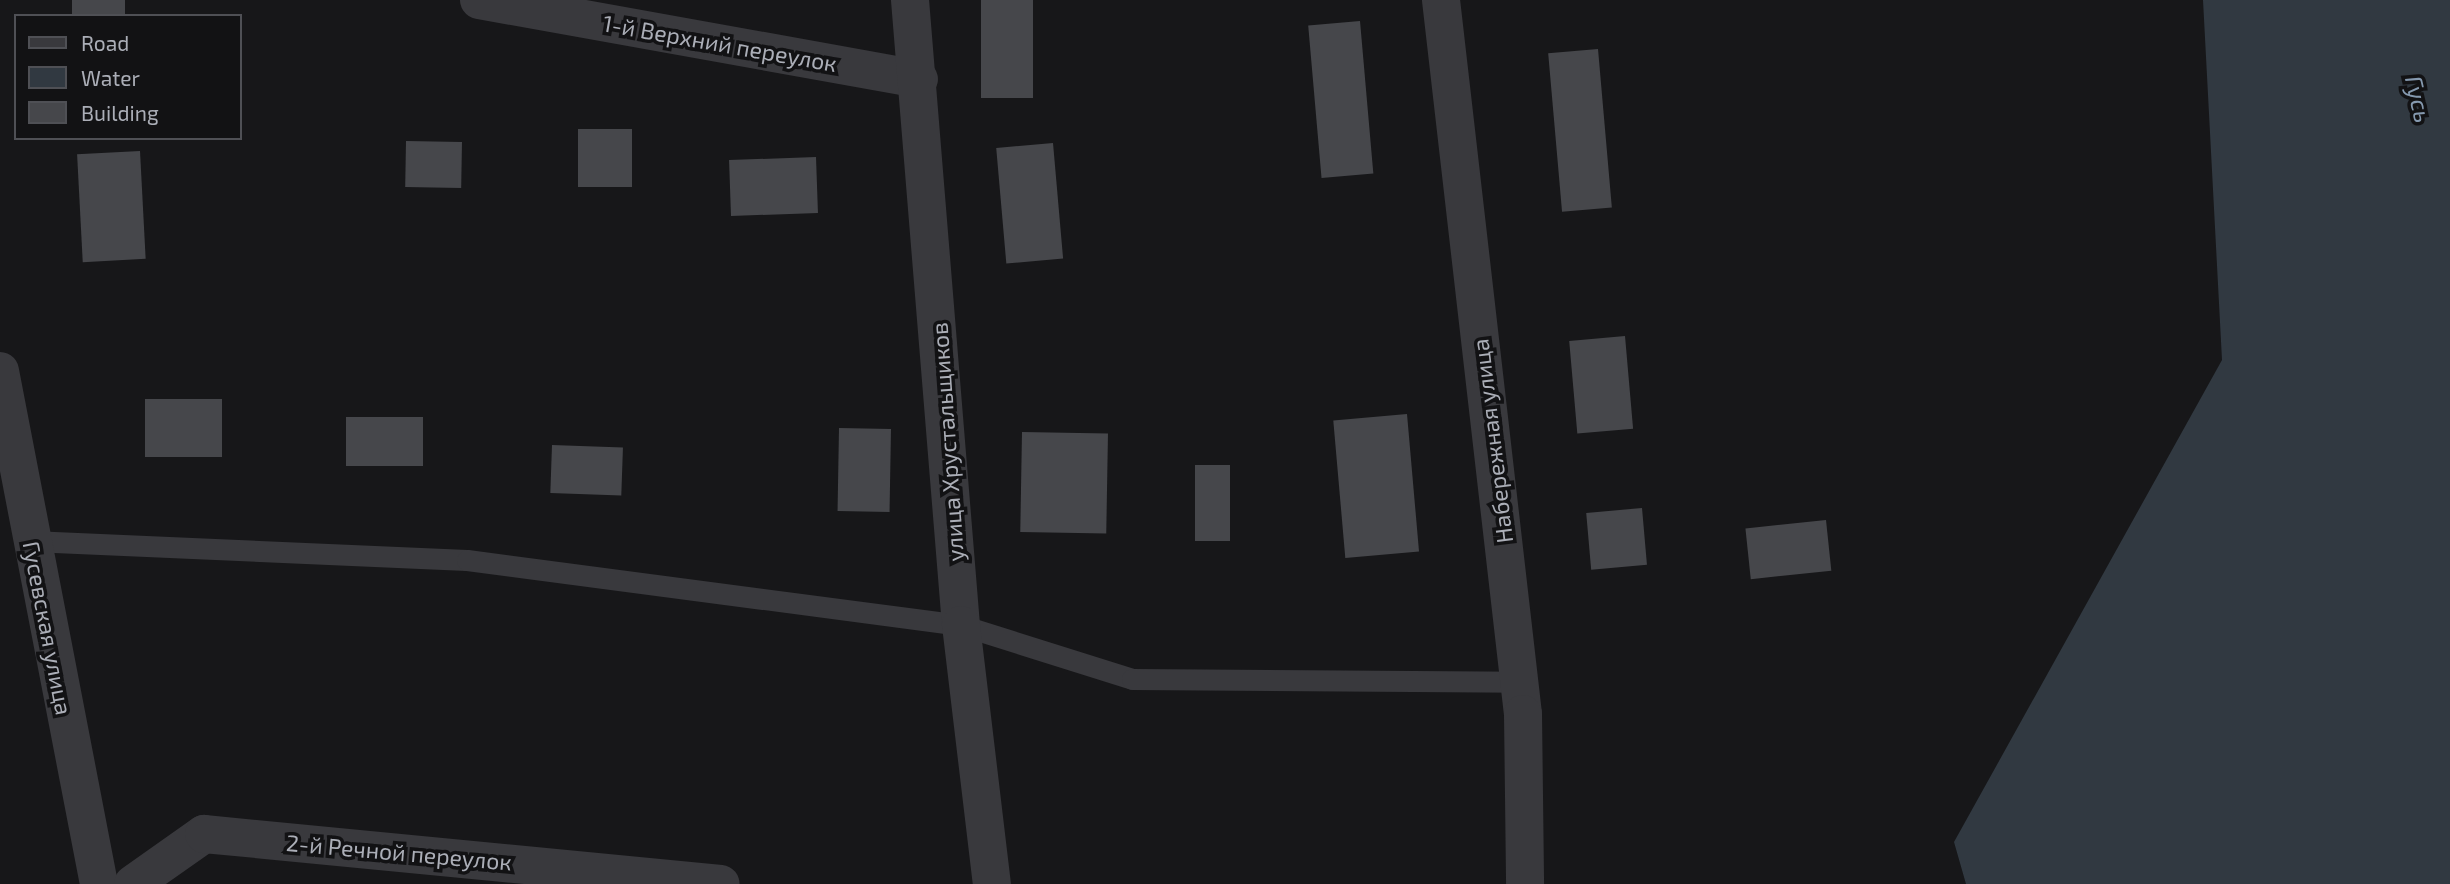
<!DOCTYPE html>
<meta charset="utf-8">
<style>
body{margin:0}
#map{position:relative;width:2450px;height:884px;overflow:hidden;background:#171719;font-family:"Exo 2",sans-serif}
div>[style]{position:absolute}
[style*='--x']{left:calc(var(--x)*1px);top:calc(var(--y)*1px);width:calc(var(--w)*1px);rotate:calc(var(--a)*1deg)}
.water>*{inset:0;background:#313941}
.building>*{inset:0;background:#46474b;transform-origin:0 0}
.service>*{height:21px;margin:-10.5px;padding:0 10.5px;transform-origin:10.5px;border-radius:10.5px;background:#39393d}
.minor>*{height:38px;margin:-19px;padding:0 19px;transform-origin:19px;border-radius:19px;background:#39393d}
span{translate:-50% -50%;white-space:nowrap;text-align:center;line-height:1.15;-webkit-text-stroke:7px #121214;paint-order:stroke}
.street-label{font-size:23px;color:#abaeb7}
.water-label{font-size:24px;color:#8599af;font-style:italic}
.legend{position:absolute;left:14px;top:14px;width:228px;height:126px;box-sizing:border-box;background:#121214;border:2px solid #4f5055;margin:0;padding:9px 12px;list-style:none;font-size:21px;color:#abaeb7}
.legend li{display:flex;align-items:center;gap:14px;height:35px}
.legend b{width:35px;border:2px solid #4f5055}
</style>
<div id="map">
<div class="water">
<i style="clip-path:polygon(2203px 0,2450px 0,2450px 884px,1966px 884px,1954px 842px,2222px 360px)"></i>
</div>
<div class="building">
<i style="left:72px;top:0;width:53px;height:16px"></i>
<i style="left:981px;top:0;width:52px;height:98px"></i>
<i style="left:1360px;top:21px;width:153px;height:52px;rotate:85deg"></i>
<i style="left:1598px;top:49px;width:159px;height:50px;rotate:85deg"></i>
<i style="left:578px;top:129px;width:54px;height:58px"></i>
<i style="left:406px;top:141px;width:56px;height:46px;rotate:1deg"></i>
<i style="left:1053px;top:143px;width:116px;height:57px;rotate:85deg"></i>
<i style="left:140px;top:151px;width:108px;height:63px;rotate:87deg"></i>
<i style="left:816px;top:157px;width:56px;height:87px;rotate:88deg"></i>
<i style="left:1625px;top:336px;width:93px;height:56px;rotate:85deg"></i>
<i style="left:145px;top:399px;width:77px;height:58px"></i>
<i style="left:1407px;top:414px;width:138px;height:74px;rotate:85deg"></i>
<i style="left:346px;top:417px;width:77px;height:49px"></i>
<i style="left:839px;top:428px;width:52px;height:83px;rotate:1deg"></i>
<i style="left:1022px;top:432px;width:86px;height:100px;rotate:1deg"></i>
<i style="left:552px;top:445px;width:71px;height:48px;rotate:2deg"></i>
<i style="left:1195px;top:465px;width:35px;height:76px"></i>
<i style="left:1642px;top:508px;width:57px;height:56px;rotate:85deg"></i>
<i style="left:1826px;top:520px;width:51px;height:81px;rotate:84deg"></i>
</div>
<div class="service">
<i style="--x:31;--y:541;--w:436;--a:2.5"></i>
<i style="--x:467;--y:560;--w:498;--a:7.5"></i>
<i style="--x:961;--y:625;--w:179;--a:17.5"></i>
<i style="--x:1132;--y:679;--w:388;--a:0.4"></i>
</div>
<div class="minor">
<i style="--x:479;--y:0;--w:447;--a:10.2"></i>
<i style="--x:910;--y:0;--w:627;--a:85.34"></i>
<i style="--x:961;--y:625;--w:261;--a:83.2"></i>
<i style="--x:1441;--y:0;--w:719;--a:83.45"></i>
<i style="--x:1523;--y:714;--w:170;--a:89.3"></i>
<i style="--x:0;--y:371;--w:522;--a:79.08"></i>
<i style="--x:133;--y:884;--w:87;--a:-35.2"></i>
<i style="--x:204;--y:834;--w:519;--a:5.52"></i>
</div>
<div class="street-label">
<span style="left:720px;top:43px;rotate:10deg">1-й Верхний переулок</span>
<span style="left:1492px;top:441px;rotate:-97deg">Набережная улица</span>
<span style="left:947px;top:442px;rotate:-94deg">улица Хрустальщиков</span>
<span style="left:48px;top:628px;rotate:79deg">Гусевская улица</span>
<span style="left:399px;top:852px;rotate:5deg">2-й Речной переулок</span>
</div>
<div class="water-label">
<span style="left:2419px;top:99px;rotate:77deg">Гусь</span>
</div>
<ul class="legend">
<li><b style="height:9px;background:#39393d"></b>Road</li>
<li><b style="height:19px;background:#313941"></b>Water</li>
<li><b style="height:19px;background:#46474b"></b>Building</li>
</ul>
</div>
